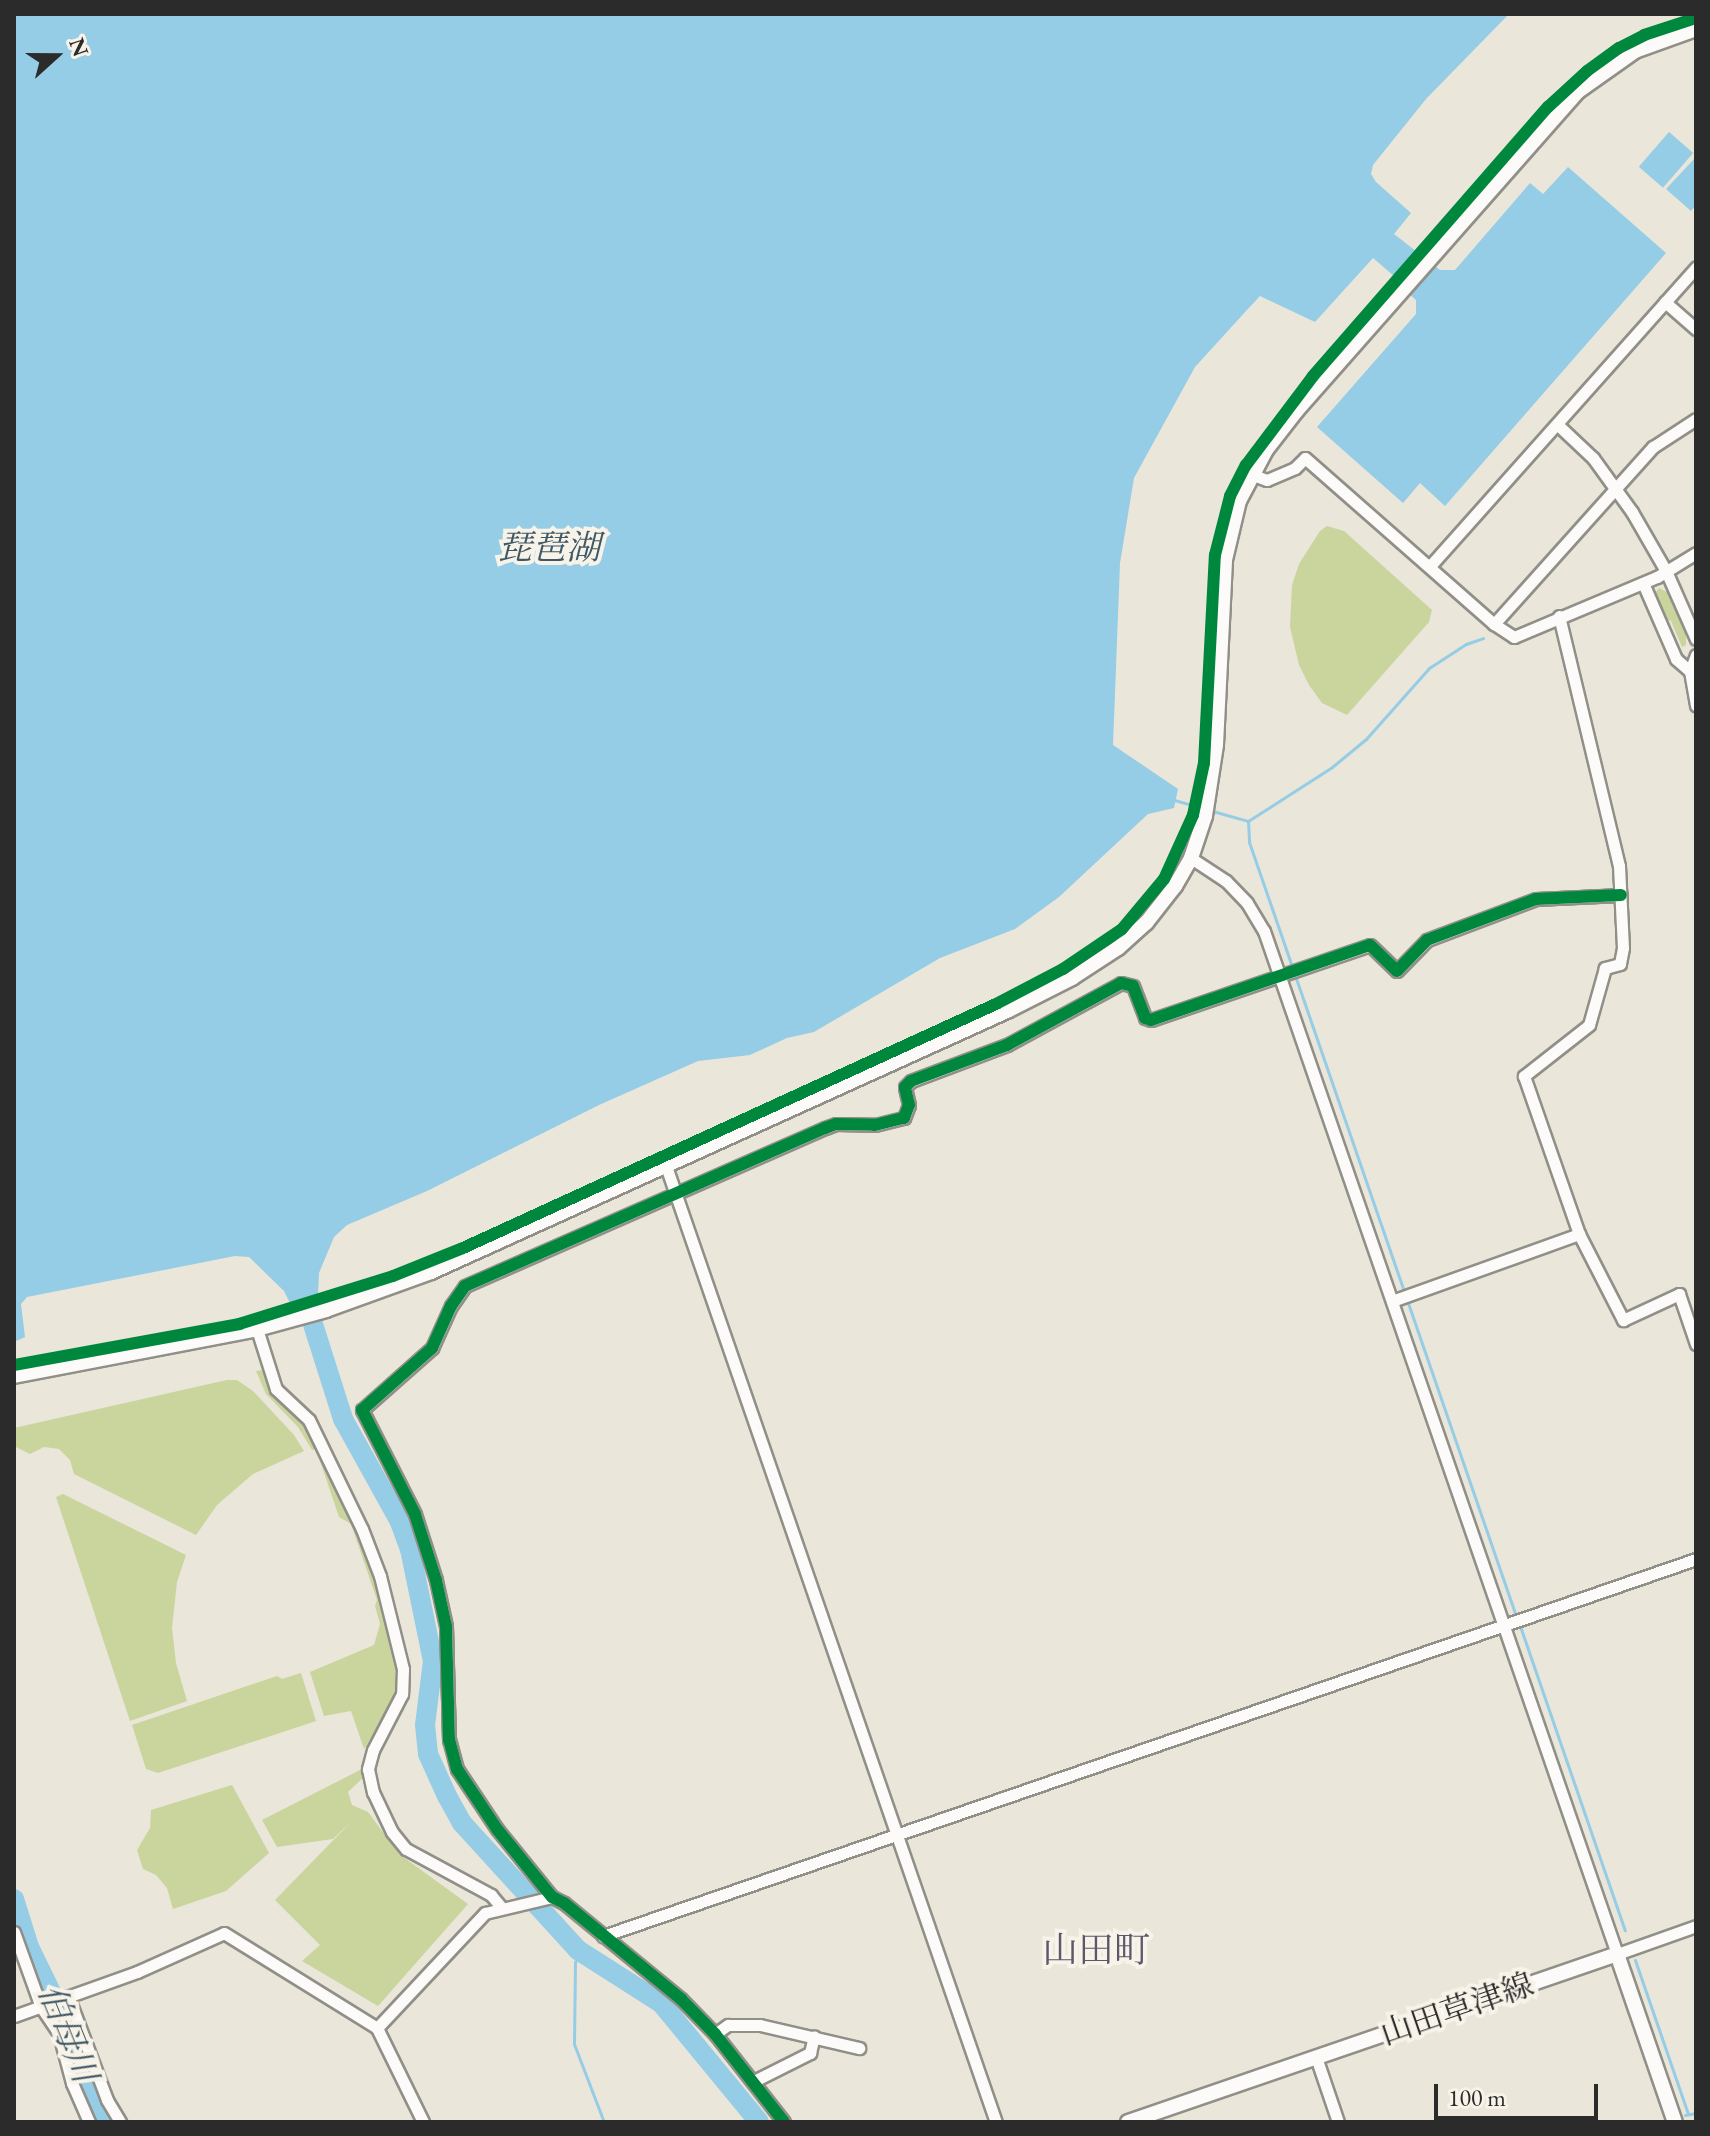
<!DOCTYPE html>
<meta charset="utf-8">
<style>
body{margin:0}
#map{position:relative;width:1710px;height:2136px;overflow:hidden;background:#eae6d9;font-family:"EB Garamond","Noto Serif JP",serif}
div>[style]{position:absolute}
[style*='--x']{left:calc(var(--x)*1px);top:calc(var(--y)*1px);width:calc(var(--w)*1px);rotate:calc(var(--a)*1deg)}
.green>*{inset:0;background:#c9d59d}
.water>*{inset:0;background:#95cce6;transform-origin:0 0}
.stream>*{height:3px;margin:-1.5px;padding:0 1.5px;transform-origin:1.5px;border-radius:1.5px;background:#95cce6}
.river>*{height:20px;margin:-10px;padding:0 10px;transform-origin:10px;border-radius:10px;background:#95cce6}
.roads{filter:drop-shadow(2px 0 #908f88) drop-shadow(-2px 0 #908f88) drop-shadow(0 2px #908f88) drop-shadow(0 -2px #908f88)}
.minor>*{height:11px;margin:-5.5px;padding:0 5.5px;transform-origin:5.5px;border-radius:5.5px;background:#fcfbf9}
.major>*{height:14px;margin:-7px;padding:0 7px;transform-origin:7px;border-radius:7px;background:#fcfbf9}
.cycleway>*{height:12px;margin:-6px;padding:0 6px;transform-origin:6px;border-radius:6px;background:#00873e}
span{translate:-50% -50%;white-space:nowrap;text-align:center;line-height:1.15;-webkit-text-stroke:8px #f7f3e8;paint-order:stroke}
.street-label{font-size:32px;color:#2b2b2b}
.water-label{font-size:34px;color:#405865;font-style:italic}
.quarter-label{font-size:36px;color:#5b586b}
.frame{position:absolute;inset:0;border:16px solid #2b2b2b;pointer-events:none}
.north{position:absolute;left:16px;top:16px;width:80px;height:80px;-webkit-text-stroke:6px #f7f3e8;paint-order:stroke;rotate:69deg;font-size:22px;font-weight:700;line-height:32px;text-align:center;color:#2b2b2b}
.north::after{content:'';display:block;margin:auto;width:28px;height:36px;background:#2b2b2b;clip-path:polygon(50% 0,100% 100%,50% 72%,0 100%)}
.scale{position:absolute;left:1434px;top:2084px;width:164px;height:36px;box-sizing:border-box;border:4px solid #2b2b2b;border-top:0;padding-left:10px;font-size:24px;line-height:28px;white-space:nowrap;color:#2b2b2b;-webkit-text-stroke:6px #f7f3e8;paint-order:stroke}
</style>
<div id="map">
<div class="green">
<i style="clip-path:polygon(1327px 526px,1344px 531px,1432px 610px,1429px 622px,1347px 715px,1322px 703px,1309px 685px,1299px 665px,1290px 627px,1292px 585px,1299px 564px,1320px 531px)"></i>
<i style="clip-path:polygon(1659px 588px,1669px 593px,1686px 632px,1686px 645px,1682px 647px,1671px 621px,1662px 617px,1654px 594px)"></i>
<i style="clip-path:polygon(263px 1370px,271px 1392px,305px 1425px,319px 1450px,360px 1539px,379px 1599px,398px 1673px,397px 1687px,395px 1700px,364px 1749px,351px 1711px,324px 1716px,310px 1672px,374px 1645px,380px 1624px,375px 1606px,377px 1600px,351px 1524px,339px 1517px,316px 1449px,312px 1450px,298px 1427px,266px 1394px,256px 1371px)"></i>
<i style="clip-path:polygon(227px 1380px,237px 1380px,253px 1391px,294px 1435px,304px 1451px,253px 1474px,217px 1505px,196px 1535px,74px 1474px,70px 1460px,59px 1449px,44px 1447px,30px 1454px,14px 1446px,14px 1428px)"></i>
<i style="clip-path:polygon(63px 1494px,186px 1555px,177px 1582px,172px 1628px,176px 1663px,187px 1701px,130px 1721px,56px 1497px)"></i>
<i style="clip-path:polygon(301px 1673px,316px 1721px,158px 1773px,146px 1769px,132px 1725px,277px 1676px,282px 1679px)"></i>
<i style="clip-path:polygon(362px 1769px,364px 1777px,348px 1792px,352px 1805px,368px 1812px,399px 1854px,468px 1904px,378px 2006px,302px 1961px,320px 1945px,275px 1900px,352px 1821px,333px 1839px,277px 1847px,262px 1820px)"></i>
<i style="clip-path:polygon(232px 1785px,269px 1853px,226px 1891px,173px 1909px,167px 1888px,156px 1875px,143px 1869px,137px 1850px,150px 1828px,151px 1810px)"></i>
</div>
<div class="water">
<i style="clip-path:polygon(14px 14px,1509px 14px,1426px 99px,1373px 165px,1371px 174px,1376px 182px,1411px 213px,1394px 234px,1440px 270px,1455px 270px,1530px 183px,1543px 194px,1568px 167px,1666px 253px,1445px 506px,1420px 483px,1403px 503px,1317px 427px,1416px 314px,1416px 300px,1392px 279px,1394px 276px,1373px 258px,1315px 322px,1260px 296px,1246px 311px,1195px 367px,1134px 478px,1120px 563px,1113px 745px,1178px 789px,1174px 808px,1148px 814px,1059px 897px,1015px 929px,940px 958px,814px 1032px,787px 1038px,750px 1055px,698px 1061px,599px 1105px,427px 1191px,347px 1225px,334px 1237px,319px 1273px,318px 1295px,290px 1303px,284px 1291px,249px 1257px,235px 1256px,27px 1297px,21px 1304px,25px 1337px,14px 1342px)"></i>
<i style="left:1669px;top:132px;width:32px;height:46px;rotate:41deg"></i>
<i style="clip-path:polygon(1696px 157px,1696px 205px,1691px 211px,1666px 189px)"></i>
</div>
<div class="stream">
<i style="--x:1171;--y:799;--w:32;--a:16"></i>
<i style="--x:1209;--y:810;--w:41;--a:15.8"></i>
<i style="--x:1248;--y:821;--w:21;--a:87"></i>
<i style="--x:1249;--y:842;--w:819;--a:70.97"></i>
<i style="--x:1248;--y:821;--w:100;--a:-32.7"></i>
<i style="--x:1332;--y:767;--w:44;--a:-39.5"></i>
<i style="--x:1366;--y:739;--w:95;--a:-48.4"></i>
<i style="--x:1429;--y:668;--w:44;--a:-33"></i>
<i style="--x:1466;--y:644;--w:18;--a:-19"></i>
<i style="--x:1519;--y:1623;--w:325;--a:71"></i>
<i style="--x:582;--y:1952;--w:12;--a:125"></i>
<i style="--x:575;--y:1962;--w:82;--a:90.7"></i>
<i style="--x:574;--y:2044;--w:84;--a:69"></i>
<i style="--x:1635;--y:1960;--w:163;--a:71"></i>
<i style="--x:1685;--y:2115;--w:11;--a:-10"></i>
<i style="--x:1666;--y:2122;--w:1;--a:-45"></i>
</div>
<div class="river">
<i style="--x:292;--y:1277;--w:26;--a:59"></i>
<i style="--x:305;--y:1299;--w:126;--a:72.4"></i>
<i style="--x:343;--y:1419;--w:118;--a:61"></i>
<i style="--x:400;--y:1522;--w:29;--a:70"></i>
<i style="--x:410;--y:1549;--w:114;--a:78.4"></i>
<i style="--x:433;--y:1661;--w:64;--a:97.1"></i>
<i style="--x:425;--y:1725;--w:29;--a:84"></i>
<i style="--x:428;--y:1754;--w:46;--a:65.7"></i>
<i style="--x:447;--y:1796;--w:31;--a:61"></i>
<i style="--x:462;--y:1823;--w:172;--a:47.6"></i>
<i style="--x:578;--y:1950;--w:98;--a:32.6"></i>
<i style="--x:661;--y:2003;--w:154;--a:50.5"></i>
<i style="--x:14;--y:1899;--w:50;--a:72.6"></i>
<i style="--x:29;--y:1947;--w:91;--a:64"></i>
<i style="--x:69;--y:2029;--w:54;--a:72.9"></i>
<i style="--x:85;--y:2081;--w:45;--a:65.1"></i>
</div>
<div class="roads">
<div class="minor">
<i style="--x:1665;--y:302;--w:41;--a:41.1"></i>
<i style="--x:1559;--y:426;--w:47;--a:43.3"></i>
<i style="--x:1593;--y:458;--w:67;--a:54.2"></i>
<i style="--x:1632;--y:512;--w:68;--a:60"></i>
<i style="--x:1666;--y:571;--w:74;--a:66.2"></i>
<i style="--x:1251;--y:474;--w:17;--a:21"></i>
<i style="--x:1267;--y:480;--w:30;--a:-23"></i>
<i style="--x:1295;--y:468;--w:14;--a:-45"></i>
<i style="--x:1305;--y:458;--w:252;--a:41.3"></i>
<i style="--x:1494;--y:624;--w:24;--a:33"></i>
<i style="--x:1514;--y:637;--w:155;--a:-22.8"></i>
<i style="--x:1657;--y:577;--w:46;--a:-31.6"></i>
<i style="--x:1430;--y:566;--w:400;--a:-48.3"></i>
<i style="--x:1643;--y:583;--w:83;--a:66.5"></i>
<i style="--x:1676;--y:659;--w:18;--a:41"></i>
<i style="--x:1559;--y:616;--w:257;--a:76.5"></i>
<i style="--x:1619;--y:866;--w:82;--a:87.2"></i>
<i style="--x:1623;--y:948;--w:16;--a:101"></i>
<i style="--x:1620;--y:964;--w:16;--a:165"></i>
<i style="--x:1605;--y:968;--w:59;--a:105.7"></i>
<i style="--x:1589;--y:1025;--w:83;--a:141.9"></i>
<i style="--x:1524;--y:1076;--w:167;--a:70.8"></i>
<i style="--x:1579;--y:1234;--w:97;--a:62.9"></i>
<i style="--x:1623;--y:1320;--w:62;--a:-24.9"></i>
<i style="--x:1679;--y:1294;--w:53;--a:71.2"></i>
<i style="--x:1494;--y:624;--w:238;--a:-48.1"></i>
<i style="--x:1653;--y:447;--w:51;--a:-33.1"></i>
<i style="--x:1696;--y:655;--w:17;--a:111"></i>
<i style="--x:1690;--y:671;--w:35;--a:80"></i>
<i style="--x:1191;--y:858;--w:42;--a:33.3"></i>
<i style="--x:1226;--y:881;--w:30;--a:46"></i>
<i style="--x:1247;--y:903;--w:33;--a:59"></i>
<i style="--x:1264;--y:931;--w:1082;--a:70.96"></i>
<i style="--x:1617;--y:1954;--w:84;--a:-19.5"></i>
<i style="--x:666;--y:1166;--w:1011;--a:70.96"></i>
<i style="--x:1392;--y:1301;--w:199;--a:-19.7"></i>
<i style="--x:257;--y:1329;--w:63;--a:72.4"></i>
<i style="--x:276;--y:1389;--w:45;--a:43.2"></i>
<i style="--x:309;--y:1420;--w:121;--a:64.1"></i>
<i style="--x:362;--y:1529;--w:50;--a:69"></i>
<i style="--x:380;--y:1576;--w:96;--a:76.1"></i>
<i style="--x:403;--y:1669;--w:25;--a:92"></i>
<i style="--x:402;--y:1694;--w:63;--a:117.4"></i>
<i style="--x:373;--y:1750;--w:20;--a:105"></i>
<i style="--x:368;--y:1769;--w:24;--a:78"></i>
<i style="--x:373;--y:1792;--w:44;--a:64.6"></i>
<i style="--x:392;--y:1832;--w:22;--a:51"></i>
<i style="--x:406;--y:1849;--w:97;--a:28.4"></i>
<i style="--x:491;--y:1895;--w:16;--a:50"></i>
<i style="--x:14;--y:1932;--w:80;--a:70.2"></i>
<i style="--x:41;--y:2007;--w:32;--a:56"></i>
<i style="--x:59;--y:2034;--w:51;--a:75.1"></i>
<i style="--x:72;--y:2083;--w:43;--a:66.4"></i>
<i style="--x:603;--y:1936;--w:1156;--a:-19.03"></i>
<i style="--x:68;--y:1996;--w:111;--a:69.4"></i>
<i style="--x:107;--y:2100;--w:26;--a:59"></i>
<i style="--x:14;--y:2016;--w:131;--a:-19.7"></i>
<i style="--x:137;--y:1972;--w:95;--a:-24.1"></i>
<i style="--x:224;--y:1933;--w:180;--a:31.8"></i>
<i style="--x:377;--y:2028;--w:105;--a:63.9"></i>
<i style="--x:377;--y:2028;--w:158;--a:-46.8"></i>
<i style="--x:485;--y:1913;--w:69;--a:-13.4"></i>
<i style="--x:715;--y:2034;--w:16;--a:-35"></i>
<i style="--x:728;--y:2025;--w:32;--a:0"></i>
<i style="--x:760;--y:2025;--w:102;--a:13.1"></i>
<i style="--x:1316;--y:2057;--w:69;--a:71.3"></i>
<i style="--x:754;--y:2081;--w:63;--a:-26.6"></i>
<i style="--x:810;--y:2053;--w:17;--a:-77"></i>
<i style="--x:784;--y:2122;--w:112;--a:-128.1"></i>
<i style="--x:715;--y:2034;--w:49;--a:-134.2"></i>
<i style="--x:681;--y:1999;--w:151;--a:-140.6"></i>
<i style="--x:564;--y:1903;--w:13;--a:-153"></i>
<i style="--x:552;--y:1897;--w:87;--a:-129"></i>
<i style="--x:497;--y:1829;--w:72;--a:-123.7"></i>
<i style="--x:457;--y:1769;--w:30;--a:-105"></i>
<i style="--x:449;--y:1740;--w:114;--a:-91.5"></i>
<i style="--x:446;--y:1626;--w:47;--a:-102.3"></i>
<i style="--x:436;--y:1580;--w:69;--a:-107.7"></i>
<i style="--x:415;--y:1514;--w:117;--a:-117"></i>
<i style="--x:362;--y:1410;--w:94;--a:-41.5"></i>
<i style="--x:432;--y:1348;--w:46;--a:-65.7"></i>
<i style="--x:451;--y:1306;--w:24;--a:-55"></i>
<i style="--x:465;--y:1286;--w:393;--a:-23.7"></i>
<i style="--x:825;--y:1128;--w:12;--a:-20"></i>
<i style="--x:836;--y:1124;--w:39;--a:1"></i>
<i style="--x:875;--y:1125;--w:30;--a:-14"></i>
<i style="--x:904;--y:1118;--w:14;--a:-69"></i>
<i style="--x:909;--y:1105;--w:18;--a:-103"></i>
<i style="--x:905;--y:1087;--w:8;--a:-45"></i>
<i style="--x:911;--y:1081;--w:103;--a:-20.6"></i>
<i style="--x:1007;--y:1045;--w:130;--a:-28.5"></i>
<i style="--x:1121;--y:983;--w:12;--a:14"></i>
<i style="--x:1133;--y:986;--w:34;--a:69"></i>
<i style="--x:1145;--y:1018;--w:6;--a:18"></i>
<i style="--x:1151;--y:1020;--w:231;--a:-18.9"></i>
<i style="--x:1370;--y:945;--w:37;--a:44"></i>
<i style="--x:1397;--y:971;--w:43;--a:-45.9"></i>
<i style="--x:1427;--y:940;--w:116;--a:-20.6"></i>
<i style="--x:1536;--y:899;--w:85;--a:-2.7"></i>
</div>
<div class="major">
<i style="--x:14;--y:1376;--w:248;--a:-10.9"></i>
<i style="--x:257;--y:1329;--w:72;--a:-15.4"></i>
<i style="--x:326;--y:1310;--w:112;--a:-19.9"></i>
<i style="--x:431;--y:1272;--w:632;--a:-24.38"></i>
<i style="--x:1007;--y:1011;--w:73;--a:-26.9"></i>
<i style="--x:1072;--y:978;--w:55;--a:-33.1"></i>
<i style="--x:1118;--y:948;--w:38;--a:-42"></i>
<i style="--x:1146;--y:923;--w:47;--a:-51.9"></i>
<i style="--x:1175;--y:886;--w:32;--a:-60"></i>
<i style="--x:1191;--y:858;--w:44;--a:-71.6"></i>
<i style="--x:1205;--y:816;--w:72;--a:-81.2"></i>
<i style="--x:1216;--y:745;--w:185;--a:-87.2"></i>
<i style="--x:1225;--y:560;--w:61;--a:-76.7"></i>
<i style="--x:1239;--y:501;--w:58;--a:-62.1"></i>
<i style="--x:1266;--y:450;--w:51;--a:-52.2"></i>
<i style="--x:1297;--y:410;--w:424;--a:-48.6"></i>
<i style="--x:1577;--y:92;--w:71;--a:-35.3"></i>
<i style="--x:1635;--y:51;--w:65;--a:-19.8"></i>
<i style="--x:1128;--y:2122;--w:517;--a:-18.96"></i>
<i style="--x:1617;--y:1954;--w:178;--a:71"></i>
</div>
</div>
<div class="cycleway">
<i style="--x:14;--y:1365;--w:229;--a:-10.3"></i>
<i style="--x:239;--y:1324;--w:161;--a:-17.3"></i>
<i style="--x:393;--y:1276;--w:75;--a:-21.8"></i>
<i style="--x:463;--y:1248;--w:586;--a:-24.6"></i>
<i style="--x:996;--y:1004;--w:76;--a:-27.6"></i>
<i style="--x:1063;--y:969;--w:71;--a:-34.1"></i>
<i style="--x:1122;--y:929;--w:65;--a:-50"></i>
<i style="--x:1164;--y:879;--w:70;--a:-65.6"></i>
<i style="--x:1193;--y:815;--w:53;--a:-78.1"></i>
<i style="--x:1204;--y:763;--w:208;--a:-87"></i>
<i style="--x:1215;--y:555;--w:61;--a:-75.7"></i>
<i style="--x:1230;--y:496;--w:35;--a:-63"></i>
<i style="--x:1246;--y:465;--w:111;--a:-53"></i>
<i style="--x:1313;--y:376;--w:357;--a:-48.9"></i>
<i style="--x:1548;--y:107;--w:53;--a:-42.7"></i>
<i style="--x:1587;--y:71;--w:39;--a:-36"></i>
<i style="--x:1619;--y:48;--w:28;--a:-27"></i>
<i style="--x:1644;--y:35;--w:55;--a:-18.1"></i>
<i style="--x:784;--y:2122;--w:112;--a:-128.1"></i>
<i style="--x:715;--y:2034;--w:49;--a:-134.2"></i>
<i style="--x:681;--y:1999;--w:151;--a:-140.6"></i>
<i style="--x:564;--y:1903;--w:13;--a:-153"></i>
<i style="--x:552;--y:1897;--w:87;--a:-129"></i>
<i style="--x:497;--y:1829;--w:72;--a:-123.7"></i>
<i style="--x:457;--y:1769;--w:30;--a:-105"></i>
<i style="--x:449;--y:1740;--w:114;--a:-91.5"></i>
<i style="--x:446;--y:1626;--w:47;--a:-102.3"></i>
<i style="--x:436;--y:1580;--w:69;--a:-107.7"></i>
<i style="--x:415;--y:1514;--w:117;--a:-117"></i>
<i style="--x:362;--y:1410;--w:94;--a:-41.5"></i>
<i style="--x:432;--y:1348;--w:46;--a:-65.7"></i>
<i style="--x:451;--y:1306;--w:24;--a:-55"></i>
<i style="--x:465;--y:1286;--w:393;--a:-23.7"></i>
<i style="--x:825;--y:1128;--w:12;--a:-20"></i>
<i style="--x:836;--y:1124;--w:39;--a:1"></i>
<i style="--x:875;--y:1125;--w:30;--a:-14"></i>
<i style="--x:904;--y:1118;--w:14;--a:-69"></i>
<i style="--x:909;--y:1105;--w:18;--a:-103"></i>
<i style="--x:905;--y:1087;--w:8;--a:-45"></i>
<i style="--x:911;--y:1081;--w:103;--a:-20.6"></i>
<i style="--x:1007;--y:1045;--w:130;--a:-28.5"></i>
<i style="--x:1121;--y:983;--w:12;--a:14"></i>
<i style="--x:1133;--y:986;--w:34;--a:69"></i>
<i style="--x:1145;--y:1018;--w:6;--a:18"></i>
<i style="--x:1151;--y:1020;--w:231;--a:-18.9"></i>
<i style="--x:1370;--y:945;--w:37;--a:44"></i>
<i style="--x:1397;--y:971;--w:43;--a:-45.9"></i>
<i style="--x:1427;--y:940;--w:116;--a:-20.6"></i>
<i style="--x:1536;--y:899;--w:85;--a:-2.7"></i>
</div>
<div class="street-label">
<span style="left:1457px;top:2009px;rotate:-19deg">山田草津線</span>
</div>
<div class="water-label">
<span style="left:549px;top:548px">琵琶湖</span>
<span style="left:68px;top:2033px;rotate:68deg">伯母川</span>
</div>
<div class="quarter-label">
<span style="left:1096px;top:1950px">山田町</span>
</div>
<div class="frame"></div>
<div class="north">N</div>
<div class="scale">100 m</div>
</div>
